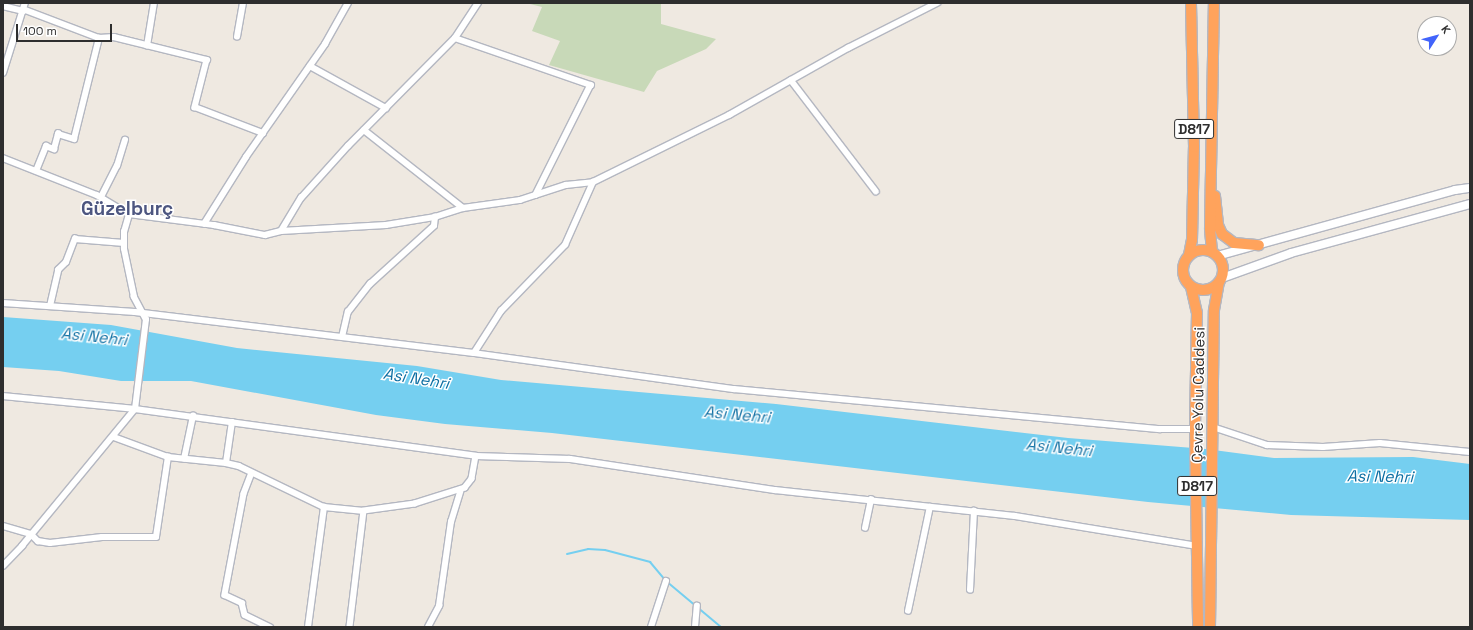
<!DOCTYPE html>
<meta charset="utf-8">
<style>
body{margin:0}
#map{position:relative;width:1473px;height:630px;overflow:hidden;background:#efe9e1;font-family:"Space Grotesk",sans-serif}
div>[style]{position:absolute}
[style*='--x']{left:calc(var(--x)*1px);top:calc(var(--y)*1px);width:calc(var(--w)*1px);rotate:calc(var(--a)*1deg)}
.cemetery>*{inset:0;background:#c8d9b8}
.water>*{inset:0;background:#75cff0}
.stream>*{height:2px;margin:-1px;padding:0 1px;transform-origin:1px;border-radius:1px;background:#75cff0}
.roads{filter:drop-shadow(1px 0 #b4b7c1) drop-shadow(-1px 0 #b4b7c1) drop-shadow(0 1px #b4b7c1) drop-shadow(0 -1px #b4b7c1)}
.street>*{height:5.5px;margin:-2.75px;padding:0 2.75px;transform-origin:2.75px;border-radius:2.75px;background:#fff}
.secondary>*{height:8px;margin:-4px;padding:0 4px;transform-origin:4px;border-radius:4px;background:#fff}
.highway>*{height:10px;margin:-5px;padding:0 5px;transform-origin:5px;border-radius:5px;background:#ffa35c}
.highway>.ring{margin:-5px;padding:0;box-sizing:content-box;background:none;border:10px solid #ffa35c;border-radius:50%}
span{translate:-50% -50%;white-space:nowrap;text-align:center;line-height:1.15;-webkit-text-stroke:3px #fff;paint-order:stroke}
.shield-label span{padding:1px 3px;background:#fff;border:1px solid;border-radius:3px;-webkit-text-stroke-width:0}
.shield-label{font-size:14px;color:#2e2e2e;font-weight:700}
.street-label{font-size:15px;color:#2e2e2e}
.water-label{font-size:16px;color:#0d6fa3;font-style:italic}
.district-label{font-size:19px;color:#4d5680;font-weight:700}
.frame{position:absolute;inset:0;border:4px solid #2e2e2e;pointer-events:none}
.north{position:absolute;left:1417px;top:16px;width:40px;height:40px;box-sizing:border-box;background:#fff;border:1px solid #ababab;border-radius:50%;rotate:54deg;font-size:11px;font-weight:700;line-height:16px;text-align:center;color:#2e2e2e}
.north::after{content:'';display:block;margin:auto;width:14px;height:18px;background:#4264fb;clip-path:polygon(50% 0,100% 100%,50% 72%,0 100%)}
.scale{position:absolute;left:16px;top:24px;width:96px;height:18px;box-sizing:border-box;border:2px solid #2e2e2e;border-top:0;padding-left:5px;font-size:12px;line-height:14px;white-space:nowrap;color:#2e2e2e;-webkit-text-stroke:3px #fff;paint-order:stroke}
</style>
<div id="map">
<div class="cemetery">
<i style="clip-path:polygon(526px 3px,661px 3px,661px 24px,716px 39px,706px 49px,657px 71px,644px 92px,549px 65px,560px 41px,532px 31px,542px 7px)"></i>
</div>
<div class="water">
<i style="clip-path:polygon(3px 317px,111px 325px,237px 348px,417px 366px,501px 380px,776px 404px,1068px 438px,1206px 449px,1274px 458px,1413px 457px,1470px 464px,1470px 520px,1291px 515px,1148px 502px,552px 433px,445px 424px,376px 415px,191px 381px,121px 381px,59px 371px,3px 367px)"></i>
</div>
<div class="stream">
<i style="--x:567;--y:554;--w:22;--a:-13"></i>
<i style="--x:588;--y:549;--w:17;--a:3"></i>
<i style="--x:605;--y:550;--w:47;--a:14.9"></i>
<i style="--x:650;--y:562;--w:25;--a:50"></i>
<i style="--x:666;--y:581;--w:72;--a:39.9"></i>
</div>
<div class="roads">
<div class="street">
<i style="--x:3;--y:6;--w:21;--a:14"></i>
<i style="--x:23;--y:9;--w:81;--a:20.9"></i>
<i style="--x:99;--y:38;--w:15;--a:-4"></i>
<i style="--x:114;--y:37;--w:96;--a:13.9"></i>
<i style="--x:207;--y:60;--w:49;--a:104.3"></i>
<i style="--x:195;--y:107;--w:73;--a:20.9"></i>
<i style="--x:237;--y:37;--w:35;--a:-80"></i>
<i style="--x:455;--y:38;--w:144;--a:19.1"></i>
<i style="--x:591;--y:85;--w:123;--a:116.6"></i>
<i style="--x:147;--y:46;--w:44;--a:-80.8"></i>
<i style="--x:310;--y:66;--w:87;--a:28.9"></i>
<i style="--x:3;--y:73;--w:73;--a:-72.6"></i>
<i style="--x:791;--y:80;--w:140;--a:52.6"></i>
<i style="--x:364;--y:130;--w:126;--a:38.2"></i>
<i style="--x:3;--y:158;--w:101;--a:21.5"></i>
<i style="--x:97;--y:195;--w:37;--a:31"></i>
<i style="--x:129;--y:214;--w:86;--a:7.4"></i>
<i style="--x:214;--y:225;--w:52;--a:11.1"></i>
<i style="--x:265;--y:235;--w:16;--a:-14"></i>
<i style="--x:281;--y:231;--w:39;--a:-59"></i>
<i style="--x:301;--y:198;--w:70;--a:-47.9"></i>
<i style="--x:348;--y:146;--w:152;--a:-45.3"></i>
<i style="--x:455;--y:38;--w:42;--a:-56.7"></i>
<i style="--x:36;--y:171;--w:27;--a:-68"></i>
<i style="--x:46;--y:146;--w:9;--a:21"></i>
<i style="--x:54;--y:149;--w:16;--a:-75"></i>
<i style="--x:58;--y:134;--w:17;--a:17"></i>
<i style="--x:74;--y:139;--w:104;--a:-76.1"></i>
<i style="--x:101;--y:197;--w:35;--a:-63"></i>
<i style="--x:117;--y:166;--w:27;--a:-73"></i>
<i style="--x:204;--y:224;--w:79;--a:-57.9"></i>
<i style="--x:246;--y:157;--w:138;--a:-55"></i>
<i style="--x:325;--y:44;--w:47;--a:-60.7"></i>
<i style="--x:281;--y:231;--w:105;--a:-3.3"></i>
<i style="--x:386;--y:225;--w:50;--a:-9.3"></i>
<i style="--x:435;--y:217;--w:29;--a:-18"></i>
<i style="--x:463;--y:208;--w:58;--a:-8"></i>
<i style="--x:520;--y:200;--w:48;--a:-18.1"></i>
<i style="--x:566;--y:185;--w:27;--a:-6"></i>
<i style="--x:593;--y:182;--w:152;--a:-26.2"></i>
<i style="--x:729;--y:115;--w:137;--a:-29.4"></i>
<i style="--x:848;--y:48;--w:100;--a:-26.8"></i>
<i style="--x:3;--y:303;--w:132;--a:3.9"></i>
<i style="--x:135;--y:312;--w:341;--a:6.9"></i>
<i style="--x:474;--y:353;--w:50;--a:-57.3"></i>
<i style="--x:501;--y:311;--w:92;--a:-45.9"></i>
<i style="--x:565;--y:245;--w:69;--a:-66"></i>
<i style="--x:50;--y:306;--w:37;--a:-77"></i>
<i style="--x:58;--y:270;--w:11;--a:-45"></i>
<i style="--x:66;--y:262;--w:25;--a:-69"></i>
<i style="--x:75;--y:239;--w:49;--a:4.7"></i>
<i style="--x:342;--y:337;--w:26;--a:-77"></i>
<i style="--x:348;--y:312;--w:36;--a:-52"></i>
<i style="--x:370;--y:284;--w:86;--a:-42.2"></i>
<i style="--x:434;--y:226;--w:9;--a:-84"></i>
<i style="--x:474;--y:353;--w:262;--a:7.9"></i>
<i style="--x:734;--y:389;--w:428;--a:5.4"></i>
<i style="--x:1160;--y:429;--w:35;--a:0"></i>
<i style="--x:3;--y:396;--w:133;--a:5.6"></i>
<i style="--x:135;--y:409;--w:344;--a:7.8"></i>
<i style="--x:476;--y:456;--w:23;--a:100"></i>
<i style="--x:472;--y:479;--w:11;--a:128"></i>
<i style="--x:465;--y:488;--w:52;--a:162.3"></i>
<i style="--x:415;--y:504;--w:51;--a:172.2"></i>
<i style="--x:364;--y:511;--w:117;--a:96.9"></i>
<i style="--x:1213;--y:427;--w:57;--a:18.4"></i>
<i style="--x:1267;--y:445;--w:56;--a:2"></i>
<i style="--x:1323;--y:447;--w:57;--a:-4"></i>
<i style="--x:1380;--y:443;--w:90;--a:5.7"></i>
<i style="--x:114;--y:437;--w:58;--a:20.3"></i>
<i style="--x:168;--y:457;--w:58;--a:5.9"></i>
<i style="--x:226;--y:463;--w:13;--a:13"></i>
<i style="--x:239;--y:466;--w:94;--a:25.8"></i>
<i style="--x:324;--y:507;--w:40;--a:5.7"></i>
<i style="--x:476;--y:456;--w:94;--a:1.8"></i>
<i style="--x:570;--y:459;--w:207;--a:8.6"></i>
<i style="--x:775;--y:490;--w:241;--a:6.2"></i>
<i style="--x:1015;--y:516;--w:185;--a:9.3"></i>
<i style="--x:184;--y:459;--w:44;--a:-78.2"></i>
<i style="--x:226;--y:463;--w:41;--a:-81.7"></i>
<i style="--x:252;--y:473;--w:22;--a:111"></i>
<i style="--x:244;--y:494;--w:103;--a:100.7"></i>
<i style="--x:225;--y:595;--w:19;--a:25"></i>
<i style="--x:242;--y:603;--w:12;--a:76"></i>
<i style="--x:245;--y:615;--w:28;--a:26"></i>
<i style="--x:3;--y:526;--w:29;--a:16"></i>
<i style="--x:31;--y:534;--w:10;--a:45"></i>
<i style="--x:38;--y:541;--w:12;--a:9"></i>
<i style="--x:50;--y:543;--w:52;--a:-6.6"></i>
<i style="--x:102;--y:537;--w:54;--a:0"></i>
<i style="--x:156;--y:537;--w:81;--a:-81.5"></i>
<i style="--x:865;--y:528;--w:29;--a:-78"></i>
<i style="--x:3;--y:566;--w:28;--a:-46"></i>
<i style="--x:22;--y:546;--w:178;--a:-50.5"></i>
<i style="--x:135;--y:409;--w:90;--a:-83"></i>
<i style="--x:146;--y:320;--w:26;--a:-118"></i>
<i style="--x:134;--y:297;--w:49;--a:-101.8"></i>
<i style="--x:124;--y:249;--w:17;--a:-90"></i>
<i style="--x:124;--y:232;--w:19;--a:-74"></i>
<i style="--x:970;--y:590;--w:79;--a:-87.1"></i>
<i style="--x:908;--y:611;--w:106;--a:-78.1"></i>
<i style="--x:308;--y:627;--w:121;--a:-82.4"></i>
<i style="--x:428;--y:627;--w:24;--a:-62"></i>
<i style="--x:439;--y:606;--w:85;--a:-81.9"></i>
<i style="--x:451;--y:522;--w:34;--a:-73"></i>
<i style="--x:651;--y:627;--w:48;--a:-71.9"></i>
<i style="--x:695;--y:627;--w:21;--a:-85"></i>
</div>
<div class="secondary">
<i style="--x:1217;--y:256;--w:247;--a:-15.5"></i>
<i style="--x:1455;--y:190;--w:15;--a:-8"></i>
<i style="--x:1222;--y:278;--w:73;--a:-19.9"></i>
<i style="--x:1291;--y:253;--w:186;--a:-15.3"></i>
</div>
<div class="highway">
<i style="--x:1215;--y:196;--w:29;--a:84"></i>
<i style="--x:1218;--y:225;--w:10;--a:66"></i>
<i style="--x:1222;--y:234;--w:15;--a:37"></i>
<i style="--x:1234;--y:243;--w:25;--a:5"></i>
<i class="ring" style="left:1183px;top:250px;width:30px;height:30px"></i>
<i style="--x:1212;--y:252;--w:24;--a:-95"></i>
<i style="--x:1210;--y:228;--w:225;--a:-89"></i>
<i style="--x:1189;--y:255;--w:15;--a:-79"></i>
<i style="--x:1192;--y:240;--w:93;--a:-88.8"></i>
<i style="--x:1194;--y:147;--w:144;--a:-91.2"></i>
<i style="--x:1191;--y:287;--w:27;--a:77"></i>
<i style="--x:1197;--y:313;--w:116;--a:91"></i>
<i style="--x:1195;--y:429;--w:198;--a:89.1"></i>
<i style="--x:1210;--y:627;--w:317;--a:-89.3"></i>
<i style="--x:1214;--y:310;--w:27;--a:-80"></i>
</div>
</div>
<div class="shield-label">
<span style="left:1194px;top:129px">D817</span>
<span style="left:1197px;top:486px">D817</span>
</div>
<div class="street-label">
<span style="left:1198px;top:395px;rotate:-89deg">Çevre Yolu Caddesi</span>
</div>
<div class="water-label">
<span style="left:94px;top:337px;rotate:6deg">Asi Nehri</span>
<span style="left:416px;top:379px;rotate:9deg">Asi Nehri</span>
<span style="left:737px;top:415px;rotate:5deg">Asi Nehri</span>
<span style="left:1059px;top:448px;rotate:6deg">Asi Nehri</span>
<span style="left:1380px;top:477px;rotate:1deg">Asi Nehri</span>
</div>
<div class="district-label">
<span style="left:127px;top:209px">Güzelburç</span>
</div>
<div class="frame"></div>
<div class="north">K</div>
<div class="scale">100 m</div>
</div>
